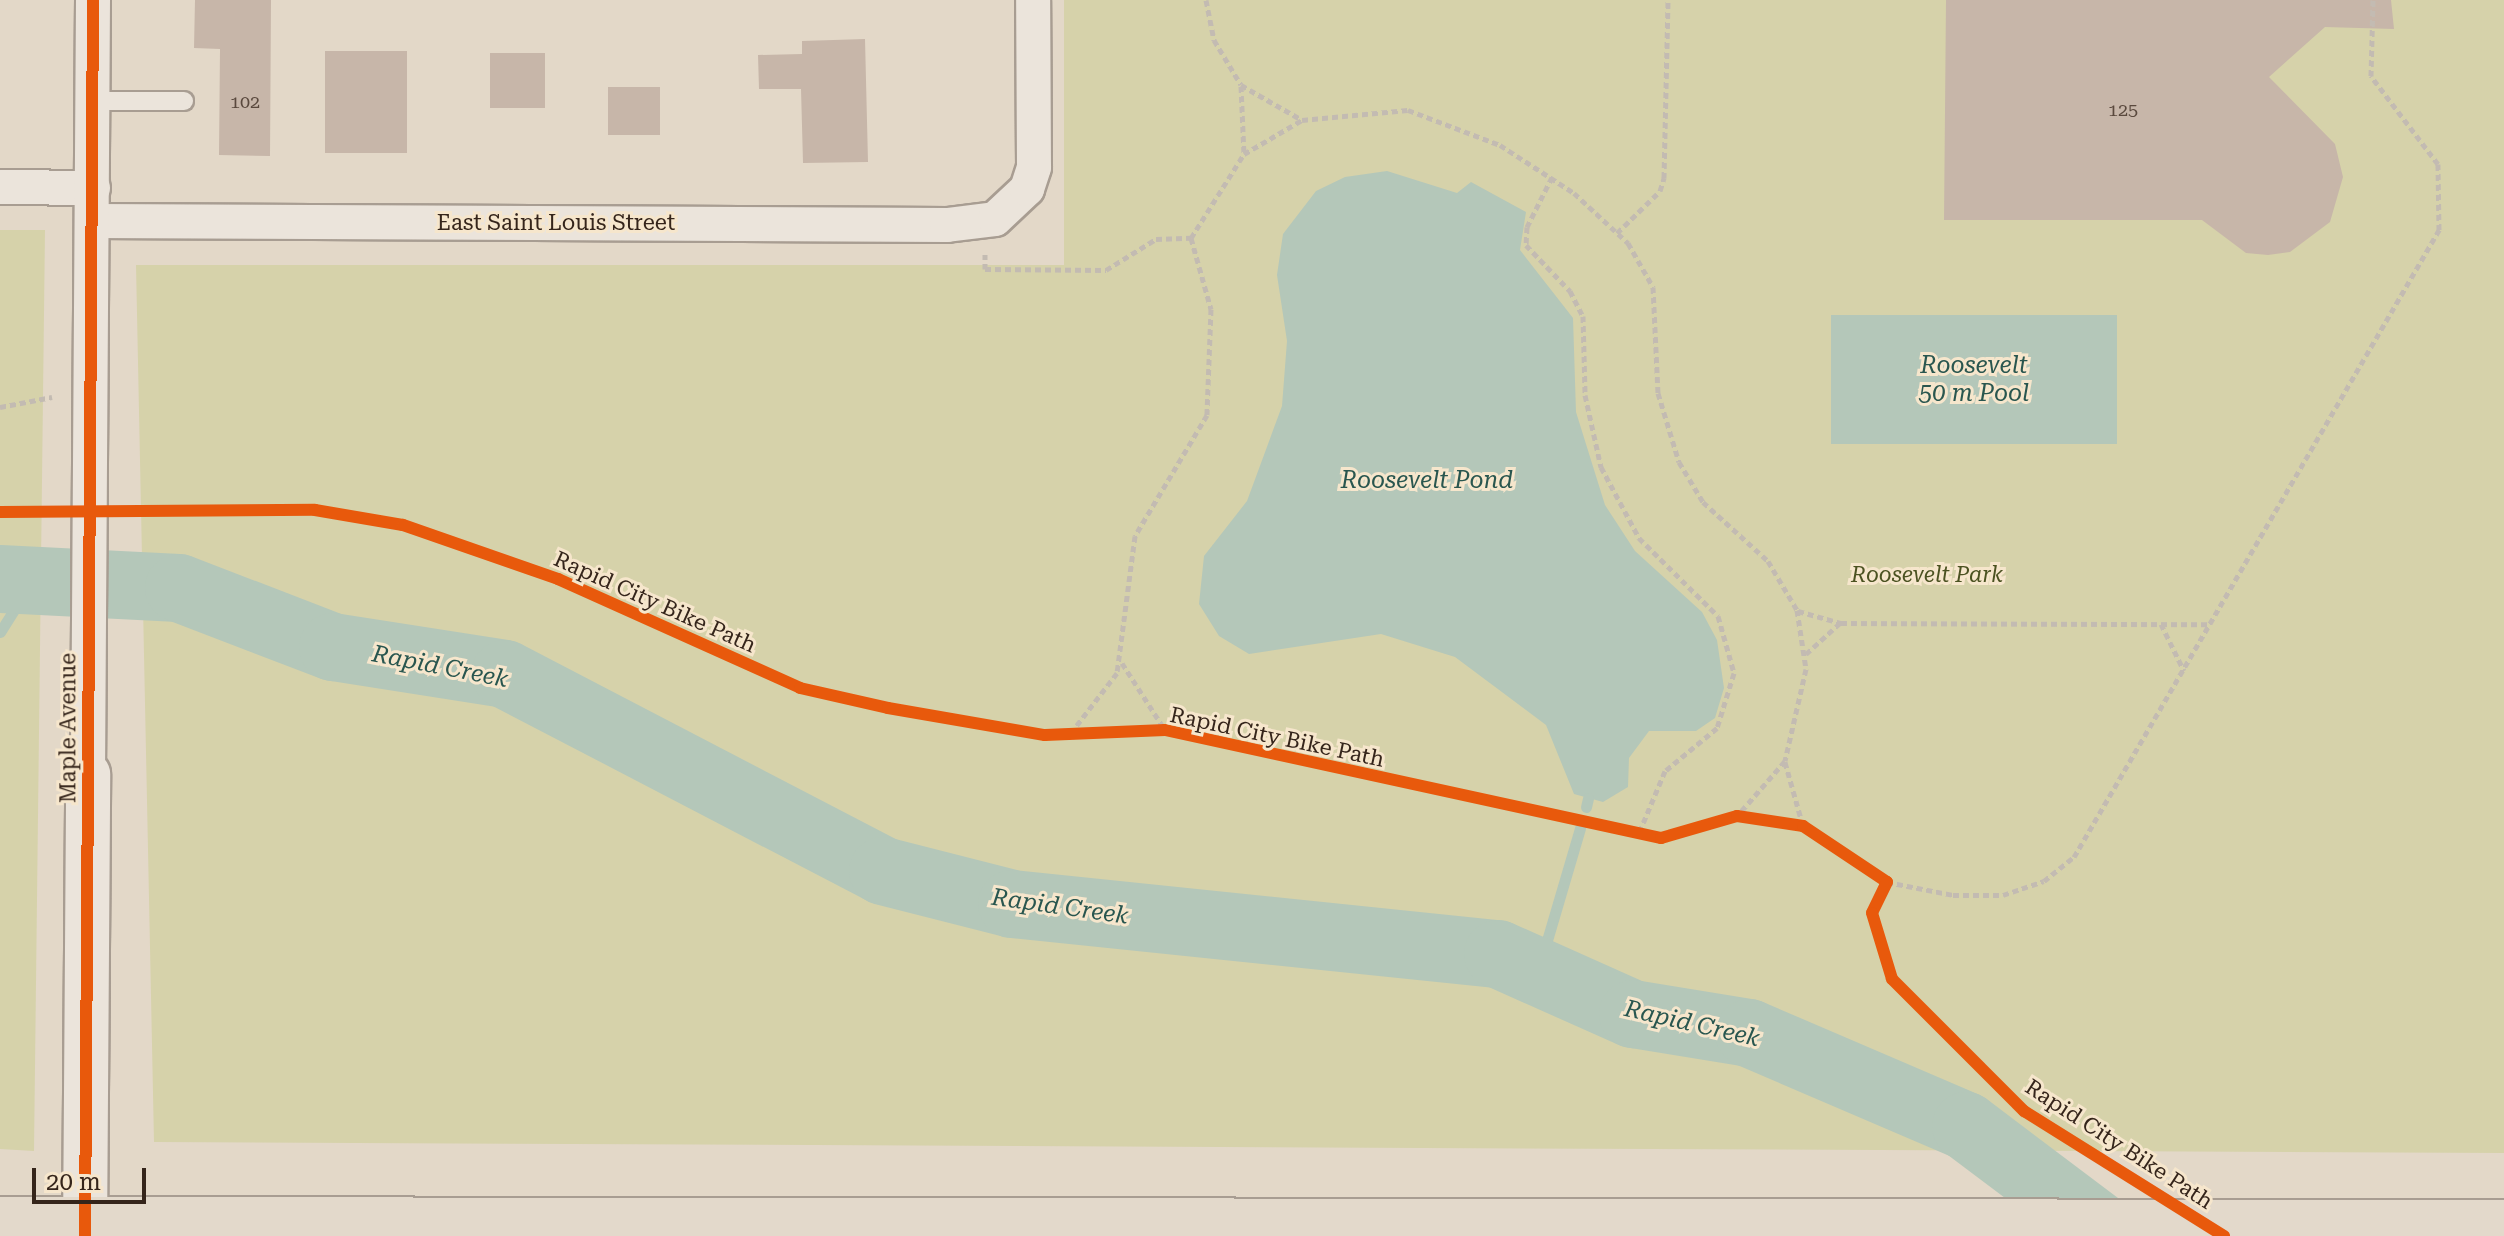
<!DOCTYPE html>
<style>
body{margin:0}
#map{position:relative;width:2504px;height:1236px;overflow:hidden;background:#e3d8c8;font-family:"Roboto Serif",serif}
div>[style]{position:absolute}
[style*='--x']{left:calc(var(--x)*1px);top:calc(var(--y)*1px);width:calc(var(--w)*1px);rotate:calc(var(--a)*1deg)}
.green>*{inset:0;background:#d6d2aa}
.water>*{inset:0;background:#b4c7b9;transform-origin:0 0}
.stream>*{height:11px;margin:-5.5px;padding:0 5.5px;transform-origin:5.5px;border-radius:5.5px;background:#b4c7b9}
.river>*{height:68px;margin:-34px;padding:0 34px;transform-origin:34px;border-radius:34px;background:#b4c7b9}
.building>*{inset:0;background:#c7b6a9;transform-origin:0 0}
.path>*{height:5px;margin-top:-2.5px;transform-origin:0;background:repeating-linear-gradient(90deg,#c3bbb2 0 6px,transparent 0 10px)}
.roads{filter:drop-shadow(2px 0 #a89d92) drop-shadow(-2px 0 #a89d92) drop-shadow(0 2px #a89d92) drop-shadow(0 -2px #a89d92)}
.service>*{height:18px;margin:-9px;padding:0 9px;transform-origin:9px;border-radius:9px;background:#ebe4db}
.minor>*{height:34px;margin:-17px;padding:0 17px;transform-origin:17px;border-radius:17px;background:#ebe4db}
.tertiary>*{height:44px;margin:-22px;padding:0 22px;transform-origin:22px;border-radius:22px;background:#ebe4db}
.primary>*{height:44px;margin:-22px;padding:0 22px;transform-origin:22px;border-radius:22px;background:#e3d9cb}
.cycleway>*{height:12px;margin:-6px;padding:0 6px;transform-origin:6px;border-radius:6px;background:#e8590c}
span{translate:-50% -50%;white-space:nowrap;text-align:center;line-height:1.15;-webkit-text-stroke:6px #f6e6cc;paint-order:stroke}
.number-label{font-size:18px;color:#5a493e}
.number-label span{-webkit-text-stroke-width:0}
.street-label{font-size:22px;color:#35251b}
.park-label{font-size:22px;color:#4b5221;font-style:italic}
.water-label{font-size:24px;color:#29564f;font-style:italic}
.scale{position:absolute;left:32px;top:1168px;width:114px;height:36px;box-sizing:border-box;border:4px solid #35251b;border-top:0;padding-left:10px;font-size:24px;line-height:28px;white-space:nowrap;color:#35251b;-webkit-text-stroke:6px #f6e6cc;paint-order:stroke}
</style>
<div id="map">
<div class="green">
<i style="clip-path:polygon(1064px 0,2504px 0,2504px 1153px,154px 1142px,136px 265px,1064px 265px)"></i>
<i style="clip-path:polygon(0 230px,45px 230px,34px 1151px,0 1149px)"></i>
</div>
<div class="water">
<i style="clip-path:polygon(1387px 171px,1457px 193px,1471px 182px,1526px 212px,1520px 250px,1573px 318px,1576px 412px,1605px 505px,1635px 551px,1702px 612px,1717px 640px,1724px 688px,1715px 718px,1696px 731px,1649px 731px,1629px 758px,1628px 787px,1603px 802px,1574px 794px,1546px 725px,1455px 657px,1381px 634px,1249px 654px,1219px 636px,1199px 604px,1204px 556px,1247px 501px,1282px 406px,1287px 341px,1277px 275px,1283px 234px,1316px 191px,1345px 177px)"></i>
<i style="left:1831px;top:315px;width:286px;height:129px"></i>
</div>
<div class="stream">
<i style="--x:0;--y:632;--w:64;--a:-57.8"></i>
<i style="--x:1586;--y:807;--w:9;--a:-77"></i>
<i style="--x:1538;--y:971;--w:149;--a:-73.6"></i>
</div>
<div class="river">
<i style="--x:0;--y:579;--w:179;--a:2.9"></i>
<i style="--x:179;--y:588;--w:165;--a:21"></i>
<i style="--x:333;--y:647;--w:174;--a:8.9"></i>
<i style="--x:505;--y:674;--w:426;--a:27.5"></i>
<i style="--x:883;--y:871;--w:133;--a:14.3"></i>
<i style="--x:1012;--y:904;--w:489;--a:5.9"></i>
<i style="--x:1498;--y:954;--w:148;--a:24"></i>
<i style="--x:1633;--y:1014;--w:118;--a:9.3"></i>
<i style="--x:1749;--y:1033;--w:236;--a:23.2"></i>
<i style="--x:1966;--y:1126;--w:183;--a:37"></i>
</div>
<div class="building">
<i style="clip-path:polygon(195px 0,271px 0,270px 156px,219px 155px,220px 49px,194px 48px)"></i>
<i style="clip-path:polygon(1946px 0,2391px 0,2394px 29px,2325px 27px,2269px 77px,2335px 144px,2343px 177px,2330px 222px,2290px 252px,2268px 255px,2246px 253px,2202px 220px,1944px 220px)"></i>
<i style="clip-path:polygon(865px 39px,868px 162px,803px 163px,801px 89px,759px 89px,758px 55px,802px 54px,802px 41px)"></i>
<i style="left:325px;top:51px;width:82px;height:102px"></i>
<i style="left:490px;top:53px;width:55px;height:55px"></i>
<i style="left:608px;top:87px;width:52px;height:48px"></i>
</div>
<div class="path">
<i style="--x:1206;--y:0;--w:41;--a:78.7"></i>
<i style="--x:1214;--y:40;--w:52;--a:59"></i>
<i style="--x:1241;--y:85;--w:70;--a:29.8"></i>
<i style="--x:1241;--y:86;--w:68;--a:87.5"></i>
<i style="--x:1552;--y:177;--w:56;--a:116.6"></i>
<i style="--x:1527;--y:227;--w:18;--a:93"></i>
<i style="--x:1526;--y:245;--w:64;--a:46.3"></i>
<i style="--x:1570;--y:291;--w:28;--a:63"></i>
<i style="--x:1583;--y:316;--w:79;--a:88.5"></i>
<i style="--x:1585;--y:395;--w:74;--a:77.5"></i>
<i style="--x:1601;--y:467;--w:81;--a:61.8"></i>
<i style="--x:1639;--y:538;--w:111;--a:44.6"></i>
<i style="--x:1718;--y:616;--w:59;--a:74.3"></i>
<i style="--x:1734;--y:673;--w:58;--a:107.2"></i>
<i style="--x:1717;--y:728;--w:67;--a:140.4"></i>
<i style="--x:1665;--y:771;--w:67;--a:112.8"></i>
<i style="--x:1617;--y:233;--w:60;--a:-44.3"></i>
<i style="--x:1660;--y:191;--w:14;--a:-73"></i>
<i style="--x:1664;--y:178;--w:178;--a:-88.7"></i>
<i style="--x:1191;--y:238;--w:99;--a:-57.8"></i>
<i style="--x:1244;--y:154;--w:67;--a:-30.4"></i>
<i style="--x:1302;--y:120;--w:106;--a:-5.4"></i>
<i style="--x:1408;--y:110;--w:98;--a:20.8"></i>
<i style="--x:1500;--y:145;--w:88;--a:33"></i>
<i style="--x:1574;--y:193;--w:74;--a:42.8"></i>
<i style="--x:1628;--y:243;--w:51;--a:60.4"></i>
<i style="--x:1653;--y:287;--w:106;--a:87.3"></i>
<i style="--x:1658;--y:393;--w:72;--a:73.1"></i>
<i style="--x:1679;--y:462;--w:47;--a:59"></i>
<i style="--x:1703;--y:502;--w:88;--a:42.2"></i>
<i style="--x:1768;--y:561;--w:57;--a:59.4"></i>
<i style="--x:1797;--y:610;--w:60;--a:81.3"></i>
<i style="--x:1806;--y:669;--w:94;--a:102.9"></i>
<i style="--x:1785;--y:761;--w:73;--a:131.1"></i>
<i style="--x:985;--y:254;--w:15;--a:90"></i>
<i style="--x:985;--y:269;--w:121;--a:0.5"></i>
<i style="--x:1106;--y:270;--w:59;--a:-31.8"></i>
<i style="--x:1156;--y:239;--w:35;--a:-2"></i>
<i style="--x:1191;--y:238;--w:74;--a:74.3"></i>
<i style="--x:1211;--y:309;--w:106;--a:92.2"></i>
<i style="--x:1207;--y:415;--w:141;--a:120.8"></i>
<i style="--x:1135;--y:536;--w:138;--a:97.5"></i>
<i style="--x:1117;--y:673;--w:77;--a:127.6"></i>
<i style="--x:0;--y:407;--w:53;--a:-10.9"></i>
<i style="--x:1798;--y:611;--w:45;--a:15.6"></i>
<i style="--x:1841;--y:623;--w:369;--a:0.2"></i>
<i style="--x:2161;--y:624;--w:52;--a:63.9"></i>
<i style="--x:1806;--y:654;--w:46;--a:-42.4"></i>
<i style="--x:1122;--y:663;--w:80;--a:57.3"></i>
<i style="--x:1785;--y:762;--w:66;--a:74.3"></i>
<i style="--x:1887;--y:882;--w:67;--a:11.1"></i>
<i style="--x:1953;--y:895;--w:50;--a:0"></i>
<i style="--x:2003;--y:895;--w:43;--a:-18.9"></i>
<i style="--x:2044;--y:881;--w:38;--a:-39"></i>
<i style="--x:2074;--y:857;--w:726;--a:-59.79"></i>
<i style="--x:2439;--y:230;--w:66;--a:-90.9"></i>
<i style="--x:2438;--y:164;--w:111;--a:-127.3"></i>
<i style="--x:2371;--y:76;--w:76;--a:-88.5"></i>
</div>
<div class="roads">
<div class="service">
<i style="--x:93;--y:101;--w:91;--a:0"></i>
</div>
<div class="minor">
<i style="--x:0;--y:187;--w:93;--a:0.6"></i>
<i style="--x:93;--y:221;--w:854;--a:0.27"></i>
<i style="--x:947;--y:225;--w:48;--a:-7.1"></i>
<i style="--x:995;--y:219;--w:44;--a:-43.2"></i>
<i style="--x:1027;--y:189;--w:23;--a:-72"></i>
<i style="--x:1034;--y:167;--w:167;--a:-90.3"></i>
<i style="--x:88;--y:774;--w:774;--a:-89.63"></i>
</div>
<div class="tertiary">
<i style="--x:85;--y:1236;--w:462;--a:-89.6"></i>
</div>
<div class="primary">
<i style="--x:0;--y:1219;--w:2504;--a:0.07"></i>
</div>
</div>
<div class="cycleway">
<i style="--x:0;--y:512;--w:315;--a:-0.4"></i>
<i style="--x:315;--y:510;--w:89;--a:9.7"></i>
<i style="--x:403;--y:525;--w:164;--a:19.2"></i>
<i style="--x:558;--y:579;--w:265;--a:24.2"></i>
<i style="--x:800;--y:688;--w:90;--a:12.8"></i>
<i style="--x:888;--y:708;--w:159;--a:9.8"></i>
<i style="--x:1045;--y:735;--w:120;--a:-2.4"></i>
<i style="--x:1165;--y:730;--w:508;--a:12.28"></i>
<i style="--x:1661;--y:838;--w:79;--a:-16.1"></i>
<i style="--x:1737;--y:816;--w:67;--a:8.6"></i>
<i style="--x:1803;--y:826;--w:101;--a:33.7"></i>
<i style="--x:1887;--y:882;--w:34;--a:116"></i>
<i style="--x:1872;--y:913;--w:69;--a:73.1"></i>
<i style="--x:1892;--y:979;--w:187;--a:45"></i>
<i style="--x:2024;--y:1111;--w:236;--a:32"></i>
<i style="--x:85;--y:1236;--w:1236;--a:-89.63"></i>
</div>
<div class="number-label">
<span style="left:245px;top:102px">102</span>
<span style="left:2123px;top:110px">125</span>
</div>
<div class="street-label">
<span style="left:556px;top:223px">East Saint Louis Street</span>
<span style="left:655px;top:602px;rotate:24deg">Rapid City Bike Path</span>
<span style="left:68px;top:728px;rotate:-90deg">Maple Avenue</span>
<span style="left:1277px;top:737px;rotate:12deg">Rapid City Bike Path</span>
<span style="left:2119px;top:1144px;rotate:33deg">Rapid City Bike Path</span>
</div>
<div class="park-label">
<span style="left:1927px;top:575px">Roosevelt Park</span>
</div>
<div class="water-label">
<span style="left:1974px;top:380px">Roosevelt<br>50 m Pool</span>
<span style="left:1427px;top:481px">Roosevelt Pond</span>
<span style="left:440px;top:667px;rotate:11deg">Rapid Creek</span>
<span style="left:1060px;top:907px;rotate:8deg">Rapid Creek</span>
<span style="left:1692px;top:1024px;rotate:13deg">Rapid Creek</span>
</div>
<div class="scale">20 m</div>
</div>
